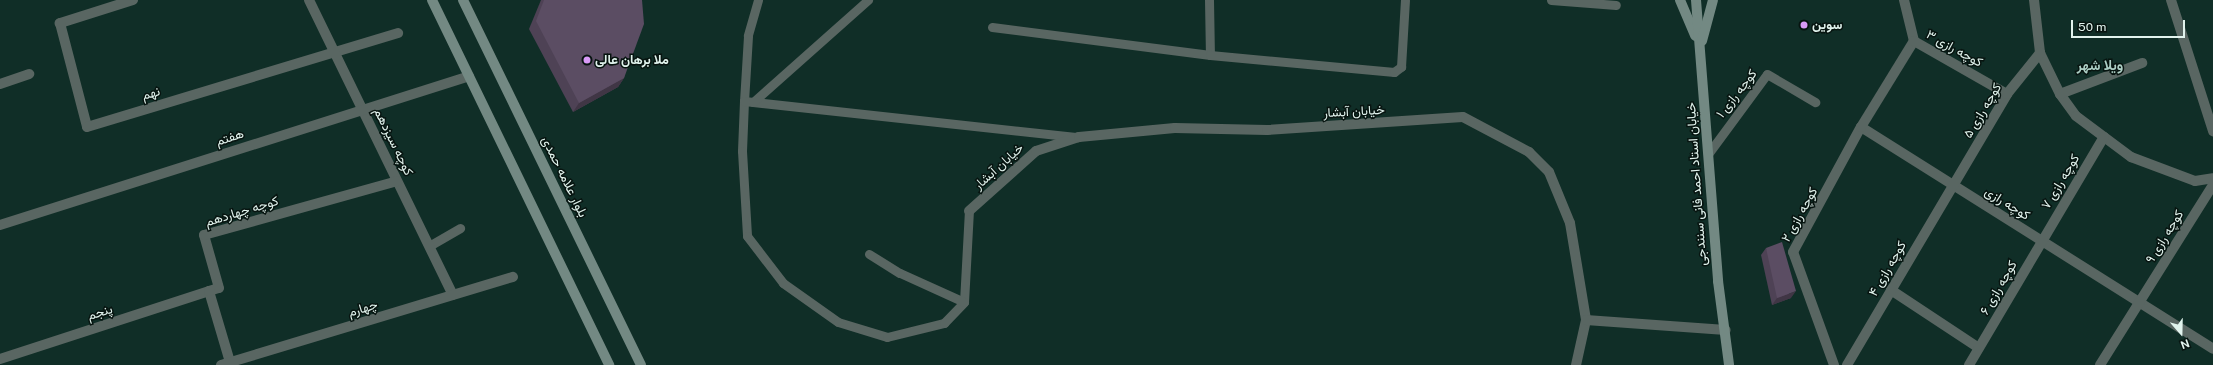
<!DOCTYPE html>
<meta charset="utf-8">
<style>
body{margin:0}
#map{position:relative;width:2213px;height:365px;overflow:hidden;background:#102e27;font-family:"Public Sans",Vazirmatn,sans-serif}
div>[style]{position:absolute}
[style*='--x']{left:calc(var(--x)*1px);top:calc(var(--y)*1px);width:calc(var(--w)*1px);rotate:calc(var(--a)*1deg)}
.lane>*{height:9px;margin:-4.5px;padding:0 4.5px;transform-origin:4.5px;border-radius:4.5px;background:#596662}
.street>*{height:10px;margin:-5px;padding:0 5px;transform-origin:5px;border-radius:5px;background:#596662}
.secondary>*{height:10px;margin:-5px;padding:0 5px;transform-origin:5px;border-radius:5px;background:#738983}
.wall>*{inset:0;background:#4e4255}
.shaded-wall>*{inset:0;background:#403645}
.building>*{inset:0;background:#5b4d63}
.dots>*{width:11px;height:11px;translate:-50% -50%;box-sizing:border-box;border:2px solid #071410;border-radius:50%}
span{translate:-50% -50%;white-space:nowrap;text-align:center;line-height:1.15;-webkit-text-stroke:3px #071410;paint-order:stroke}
.poi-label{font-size:13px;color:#e1f3ed;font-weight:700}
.left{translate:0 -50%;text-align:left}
.street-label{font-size:13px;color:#e1f3ed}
.neighbourhood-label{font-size:14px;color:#adcfc5;font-weight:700}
.north{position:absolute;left:2161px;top:313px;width:40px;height:40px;-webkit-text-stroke:3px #071410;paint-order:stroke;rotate:160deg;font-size:11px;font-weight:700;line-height:16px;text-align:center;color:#e1f3ed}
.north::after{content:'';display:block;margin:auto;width:14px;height:18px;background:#e1f3ed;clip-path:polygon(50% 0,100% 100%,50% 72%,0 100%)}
.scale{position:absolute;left:2071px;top:20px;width:114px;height:18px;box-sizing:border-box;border:2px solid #e1f3ed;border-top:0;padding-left:5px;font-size:12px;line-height:14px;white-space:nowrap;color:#e1f3ed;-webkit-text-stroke:3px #071410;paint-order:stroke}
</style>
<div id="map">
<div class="lane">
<i style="--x:758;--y:0;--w:37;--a:106"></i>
<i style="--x:748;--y:36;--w:65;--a:93.5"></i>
<i style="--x:744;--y:101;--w:50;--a:92.3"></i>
<i style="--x:742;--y:151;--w:85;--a:86.6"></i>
<i style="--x:747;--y:236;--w:59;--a:52.5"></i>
<i style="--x:783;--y:283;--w:67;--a:35.3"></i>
<i style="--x:838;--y:322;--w:51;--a:17"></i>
<i style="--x:887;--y:337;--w:59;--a:-13.8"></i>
<i style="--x:944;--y:323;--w:29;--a:-46"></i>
<i style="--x:964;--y:302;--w:91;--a:-86.9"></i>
<i style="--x:1209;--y:0;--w:55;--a:89"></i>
<i style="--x:1551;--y:0;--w:65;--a:4.4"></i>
<i style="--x:992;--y:27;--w:220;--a:7.3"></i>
<i style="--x:1210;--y:55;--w:185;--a:5.3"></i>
<i style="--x:1394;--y:72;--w:9;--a:-36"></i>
<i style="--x:1401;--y:67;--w:67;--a:-86.6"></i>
<i style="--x:744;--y:101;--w:336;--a:6.2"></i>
<i style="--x:753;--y:102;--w:154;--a:-41.6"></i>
<i style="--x:1708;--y:154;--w:99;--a:-53.6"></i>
<i style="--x:1767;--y:74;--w:56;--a:30.3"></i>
<i style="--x:429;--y:246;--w:36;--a:-30"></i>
<i style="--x:869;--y:254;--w:36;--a:32"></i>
<i style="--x:900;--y:273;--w:70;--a:24.4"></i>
</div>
<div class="street">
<i style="--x:133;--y:0;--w:77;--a:162.5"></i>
<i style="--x:60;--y:23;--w:107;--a:75.4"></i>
<i style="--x:87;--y:127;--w:325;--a:-16.8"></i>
<i style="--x:309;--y:0;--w:328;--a:64"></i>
<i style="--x:1904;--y:0;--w:42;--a:76.3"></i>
<i style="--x:2034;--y:0;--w:53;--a:83.5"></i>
<i style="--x:2040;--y:53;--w:46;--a:64"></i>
<i style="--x:2060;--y:94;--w:27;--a:54"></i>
<i style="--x:2076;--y:116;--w:69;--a:36.7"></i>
<i style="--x:2131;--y:157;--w:68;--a:20.6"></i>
<i style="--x:2195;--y:181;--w:18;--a:-9"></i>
<i style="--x:2171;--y:0;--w:138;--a:72.2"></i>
<i style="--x:0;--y:84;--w:31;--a:-19"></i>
<i style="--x:2060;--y:94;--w:88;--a:-20.7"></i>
<i style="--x:1861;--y:127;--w:416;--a:32.2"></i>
<i style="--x:969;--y:211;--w:90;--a:-41.8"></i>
<i style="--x:1036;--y:151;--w:45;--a:-18"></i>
<i style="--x:1079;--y:137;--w:96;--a:-5.4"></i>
<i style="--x:1175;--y:128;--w:92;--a:1.2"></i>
<i style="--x:1267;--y:130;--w:196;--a:-3.8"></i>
<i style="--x:1463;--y:117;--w:75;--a:27.9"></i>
<i style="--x:1529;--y:152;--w:28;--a:45"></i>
<i style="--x:1549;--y:172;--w:55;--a:67.6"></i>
<i style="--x:1570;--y:223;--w:98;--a:80.6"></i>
<i style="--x:1586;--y:320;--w:46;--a:102.5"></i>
<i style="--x:0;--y:225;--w:492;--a:-17.6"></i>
<i style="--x:1891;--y:290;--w:105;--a:33.4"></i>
<i style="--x:1586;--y:320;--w:140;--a:4.1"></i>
<i style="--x:0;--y:359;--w:220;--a:-18"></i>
<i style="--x:230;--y:362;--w:74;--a:-106.5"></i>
<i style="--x:209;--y:291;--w:10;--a:-17"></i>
<i style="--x:219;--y:288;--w:55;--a:-105.8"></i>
<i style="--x:204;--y:235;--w:200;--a:-15.6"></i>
<i style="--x:221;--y:365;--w:305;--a:-16.8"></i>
<i style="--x:1834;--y:365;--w:120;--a:-109.9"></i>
<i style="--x:1793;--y:252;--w:142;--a:-61.5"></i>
<i style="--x:1861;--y:127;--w:101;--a:-58.4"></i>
<i style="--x:1914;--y:41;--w:107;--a:29.7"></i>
<i style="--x:1847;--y:365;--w:315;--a:-59.4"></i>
<i style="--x:2007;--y:94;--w:53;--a:-51.2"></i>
<i style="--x:1969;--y:365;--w:265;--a:-59.4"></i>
<i style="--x:2100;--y:365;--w:213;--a:-57.9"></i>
</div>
<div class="secondary">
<i style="--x:432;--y:0;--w:406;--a:64.1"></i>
<i style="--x:463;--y:0;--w:406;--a:64"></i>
<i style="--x:1680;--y:0;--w:39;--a:67"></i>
<i style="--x:1696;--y:0;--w:282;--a:85.5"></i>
<i style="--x:1718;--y:281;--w:85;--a:82.5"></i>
<i style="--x:1702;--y:41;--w:42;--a:-75"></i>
</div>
<div class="wall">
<i style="clip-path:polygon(541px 0,642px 0,624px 78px,618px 87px,573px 112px,529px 29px)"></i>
<i style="clip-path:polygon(1766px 248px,1791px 298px,1772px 305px,1761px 255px)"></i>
</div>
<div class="shaded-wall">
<i style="clip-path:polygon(624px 78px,618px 87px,573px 112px,579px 103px)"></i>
<i style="clip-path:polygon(1796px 291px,1791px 298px,1772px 305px,1777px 298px)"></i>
</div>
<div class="building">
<i style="clip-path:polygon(544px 0,642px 0,644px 24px,624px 78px,579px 103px,536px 21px)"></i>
<i style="clip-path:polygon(1782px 242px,1796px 291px,1777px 298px,1766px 248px)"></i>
</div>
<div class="dots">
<i style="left:1804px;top:25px;background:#d99af7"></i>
<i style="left:587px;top:60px;background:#d99af7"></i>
</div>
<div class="poi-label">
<span class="left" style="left:1812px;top:25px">سوین</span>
<span class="left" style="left:595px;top:60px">ملا برهان عالی</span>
</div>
<div class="street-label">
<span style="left:1954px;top:49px;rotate:29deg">کوچه رازی ۳</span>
<span style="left:151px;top:94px;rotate:-17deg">نهم</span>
<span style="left:1737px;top:94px;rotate:-52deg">کوچه رازی ۱</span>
<span style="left:1983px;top:111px;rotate:-59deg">کوچه رازی ۵</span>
<span style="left:1354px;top:112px;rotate:-3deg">خیابان آبشار</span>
<span style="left:230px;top:138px;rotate:-18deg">هفتم</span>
<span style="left:393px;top:142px;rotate:64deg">کوچه سیزدهم</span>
<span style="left:999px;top:167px;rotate:-42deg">خیابان آبشار</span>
<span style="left:564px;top:177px;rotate:64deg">بلوار علامه حمدی</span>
<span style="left:2061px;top:182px;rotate:-59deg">کوچه رازی ۷</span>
<span style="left:1697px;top:184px;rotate:-94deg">خیابان استاد احمد فانی سنندجی</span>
<span style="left:2007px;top:204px;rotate:32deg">کوچه رازی</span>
<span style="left:242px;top:212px;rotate:-17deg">کوچه چهاردهم</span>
<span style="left:1800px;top:215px;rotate:-61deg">کوچه رازی ۲</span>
<span style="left:2165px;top:237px;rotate:-58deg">کوچه رازی ۹</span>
<span style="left:1888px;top:269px;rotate:-60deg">کوچه رازی ۴</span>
<span style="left:1999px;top:288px;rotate:-60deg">کوچه رازی ۶</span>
<span style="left:363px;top:309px;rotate:-17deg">چهارم</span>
<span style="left:100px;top:313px;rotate:-18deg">پنجم</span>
</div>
<div class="neighbourhood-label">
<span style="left:2100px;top:65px">ویلا شهر</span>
</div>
<div class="north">N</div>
<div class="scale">50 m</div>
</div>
